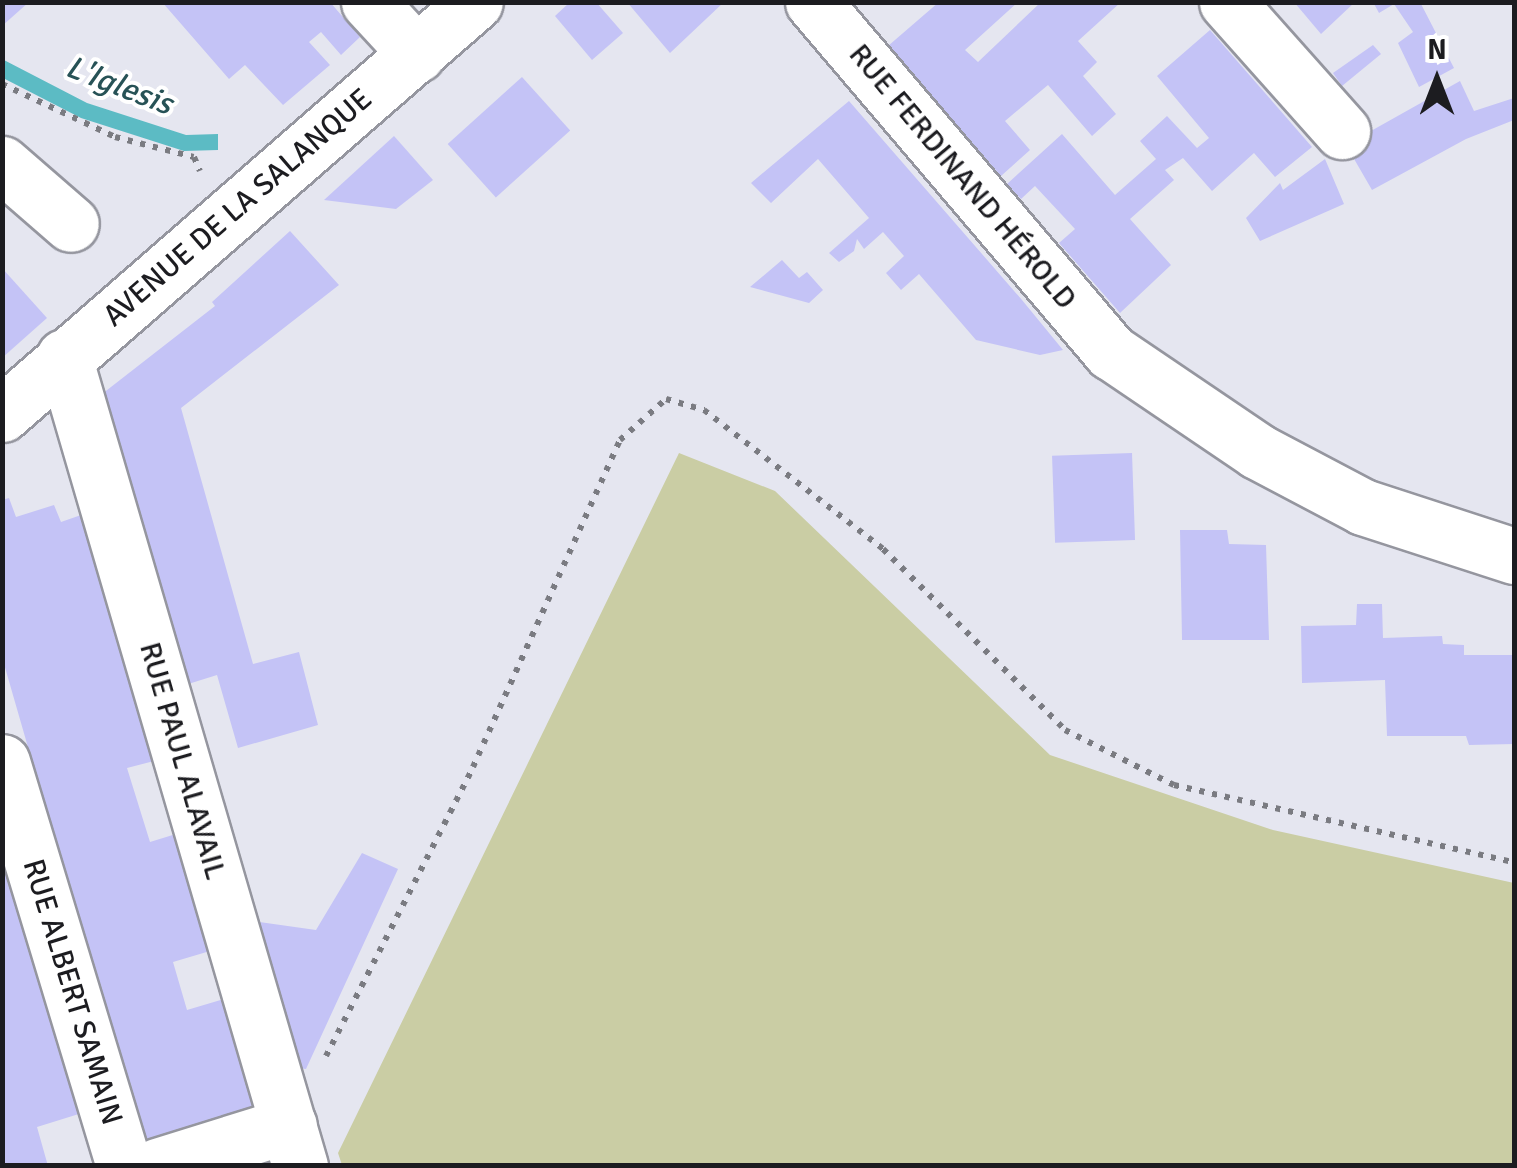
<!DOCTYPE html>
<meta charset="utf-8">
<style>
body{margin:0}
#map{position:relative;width:1517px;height:1168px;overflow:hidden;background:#e5e6f0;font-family:Signika,sans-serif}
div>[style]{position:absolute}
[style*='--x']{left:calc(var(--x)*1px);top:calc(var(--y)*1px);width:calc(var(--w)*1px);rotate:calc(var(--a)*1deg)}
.green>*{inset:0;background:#cacda4}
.water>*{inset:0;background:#5cbbc4}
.building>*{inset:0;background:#c4c3f6;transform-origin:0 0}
.path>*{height:6px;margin-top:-3px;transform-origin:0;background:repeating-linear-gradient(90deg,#7a7b81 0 5px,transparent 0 13px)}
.roads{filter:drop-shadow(2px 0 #95969f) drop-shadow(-2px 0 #95969f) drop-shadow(0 2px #95969f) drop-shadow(0 -2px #95969f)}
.minor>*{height:55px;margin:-27.5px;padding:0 27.5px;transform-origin:27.5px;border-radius:27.5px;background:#fff}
span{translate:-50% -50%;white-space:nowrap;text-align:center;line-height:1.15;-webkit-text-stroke:8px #fff;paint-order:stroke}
.street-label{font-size:30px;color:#1c1c20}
.water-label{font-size:32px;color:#275256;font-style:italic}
.frame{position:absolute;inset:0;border:5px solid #1c1c20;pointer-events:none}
.north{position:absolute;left:1387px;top:30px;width:100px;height:100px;-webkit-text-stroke:8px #fff;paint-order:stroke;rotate:0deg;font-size:28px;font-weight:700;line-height:40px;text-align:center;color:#1c1c20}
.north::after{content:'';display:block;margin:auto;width:35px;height:45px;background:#1c1c20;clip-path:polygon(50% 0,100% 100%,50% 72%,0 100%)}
</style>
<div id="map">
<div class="green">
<i style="clip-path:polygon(679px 453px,775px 491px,1050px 755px,1273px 830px,1514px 883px,1514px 1165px,342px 1165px,338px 1153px)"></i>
</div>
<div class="water">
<i style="clip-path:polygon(2px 59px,87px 103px,186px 135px,218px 134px,218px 150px,184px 151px,81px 118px,3px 78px)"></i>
</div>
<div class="building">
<i style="clip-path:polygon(2px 2px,29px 2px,2px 26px)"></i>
<i style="clip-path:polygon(162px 2px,330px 2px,360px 37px,341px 55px,321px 32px,309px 42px,330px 65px,283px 105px,245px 65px,229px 79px)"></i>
<i style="clip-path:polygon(570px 2px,596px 2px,623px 33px,592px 60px,555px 16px)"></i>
<i style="clip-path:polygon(627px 2px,724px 2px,670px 53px)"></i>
<i style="clip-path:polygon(939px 2px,1018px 2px,965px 50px,978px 62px,1041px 2px,1121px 2px,1078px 41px,1097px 62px,1083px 76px,1116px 114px,1092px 136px,1048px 85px,1005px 121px,1030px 150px,1001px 176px,888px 46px)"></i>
<i style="clip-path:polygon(1294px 2px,1355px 2px,1321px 34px)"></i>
<i style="clip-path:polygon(1373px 2px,1420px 2px,1454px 68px,1419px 87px,1398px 43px,1413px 32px,1394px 4px,1379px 13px)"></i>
<i style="clip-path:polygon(1210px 30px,1312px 147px,1275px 177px,1254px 153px,1212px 191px,1183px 158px,1165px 170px,1174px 180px,1130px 219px,1171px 265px,1120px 313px,1059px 243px,1075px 229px,1035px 186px,1021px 199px,1007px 184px,1062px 134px,1115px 195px,1156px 159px,1140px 141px,1167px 116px,1197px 148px,1209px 138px,1157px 76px)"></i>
<i style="clip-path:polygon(1373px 45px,1381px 54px,1342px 86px,1333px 73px)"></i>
<i style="left:522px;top:77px;width:72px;height:100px;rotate:48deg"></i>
<i style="clip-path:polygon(1460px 81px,1474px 111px,1514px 98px,1514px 120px,1466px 139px,1372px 190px,1346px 145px)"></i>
<i style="clip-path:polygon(849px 101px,1022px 300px,1063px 350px,1040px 355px,976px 340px,919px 274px,901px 290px,886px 273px,904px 256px,883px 232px,864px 249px,857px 239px,854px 251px,839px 262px,829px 253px,869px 218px,818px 159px,771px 203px,751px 183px)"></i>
<i style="clip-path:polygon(394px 136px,433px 180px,396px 209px,324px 200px)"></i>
<i style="clip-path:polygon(1325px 159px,1344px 204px,1260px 241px,1246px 218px,1280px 183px,1283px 190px)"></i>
<i style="clip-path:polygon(290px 231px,339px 285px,181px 408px,253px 664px,299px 652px,318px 725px,238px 748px,217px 675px,185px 685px,102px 394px,215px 306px,212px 302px)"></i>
<i style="clip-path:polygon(782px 260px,799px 278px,807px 272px,823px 290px,809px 303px,750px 287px)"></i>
<i style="clip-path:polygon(2px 268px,47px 318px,2px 358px)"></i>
<i style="left:1132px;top:453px;width:87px;height:80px;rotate:88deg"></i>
<i style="clip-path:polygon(9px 498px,16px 517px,54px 505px,61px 522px,84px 514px,154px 761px,127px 768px,150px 842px,176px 834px,210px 951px,173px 962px,187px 1010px,224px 999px,255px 1102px,244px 1119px,143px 1146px,2px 657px,2px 500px)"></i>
<i style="clip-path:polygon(1180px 530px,1227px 530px,1229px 544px,1266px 545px,1269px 640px,1182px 640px)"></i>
<i style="clip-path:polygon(1357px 604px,1382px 604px,1383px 638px,1442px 636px,1443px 644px,1464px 645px,1464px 655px,1514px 655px,1514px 744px,1469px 745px,1466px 736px,1387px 736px,1385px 680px,1302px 683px,1301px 626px,1356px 625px)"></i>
<i style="clip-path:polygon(2px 843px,82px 1113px,37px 1127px,48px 1166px,2px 1166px)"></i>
<i style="clip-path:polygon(362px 853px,398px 869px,306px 1069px,298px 1068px,253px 921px,316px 930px)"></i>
</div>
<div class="path">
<i style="--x:2;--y:84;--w:125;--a:25.1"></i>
<i style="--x:115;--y:137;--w:81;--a:14.2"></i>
<i style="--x:194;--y:157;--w:15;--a:67"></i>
<i style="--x:326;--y:1056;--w:324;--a:-63"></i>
<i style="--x:473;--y:767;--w:359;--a:-65.8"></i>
<i style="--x:620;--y:440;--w:62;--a:-41.7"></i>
<i style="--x:666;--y:399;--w:40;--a:16"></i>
<i style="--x:704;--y:410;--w:227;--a:37.8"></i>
<i style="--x:883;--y:549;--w:257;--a:44.8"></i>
<i style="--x:1065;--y:730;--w:122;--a:26.8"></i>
<i style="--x:1174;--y:785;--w:349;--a:12.8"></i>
</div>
<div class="roads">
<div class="minor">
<i style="--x:369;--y:2;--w:71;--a:47.3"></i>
<i style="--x:813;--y:2;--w:460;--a:49.6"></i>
<i style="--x:1111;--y:352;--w:176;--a:34.1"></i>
<i style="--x:1257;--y:451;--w:120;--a:27.8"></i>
<i style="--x:1363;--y:507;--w:159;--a:18"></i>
<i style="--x:1227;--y:2;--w:173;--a:48.3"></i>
<i style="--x:2;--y:164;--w:91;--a:41"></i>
<i style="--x:64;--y:357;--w:843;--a:73.74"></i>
<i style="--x:2;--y:414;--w:627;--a:-41.06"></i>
<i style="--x:2;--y:762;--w:422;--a:73.2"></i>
<i style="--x:157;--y:1166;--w:138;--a:-17.3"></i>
</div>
</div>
<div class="street-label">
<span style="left:962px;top:177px;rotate:50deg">RUE FERDINAND HÉROLD</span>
<span style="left:238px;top:208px;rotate:-41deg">AVENUE DE LA SALANQUE</span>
<span style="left:182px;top:761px;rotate:74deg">RUE PAUL ALAVAIL</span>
<span style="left:72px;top:992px;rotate:73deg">RUE ALBERT SAMAIN</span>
</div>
<div class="water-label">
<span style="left:119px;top:86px;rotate:21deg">L'Iglesis</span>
</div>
<div class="frame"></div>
<div class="north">N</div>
</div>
